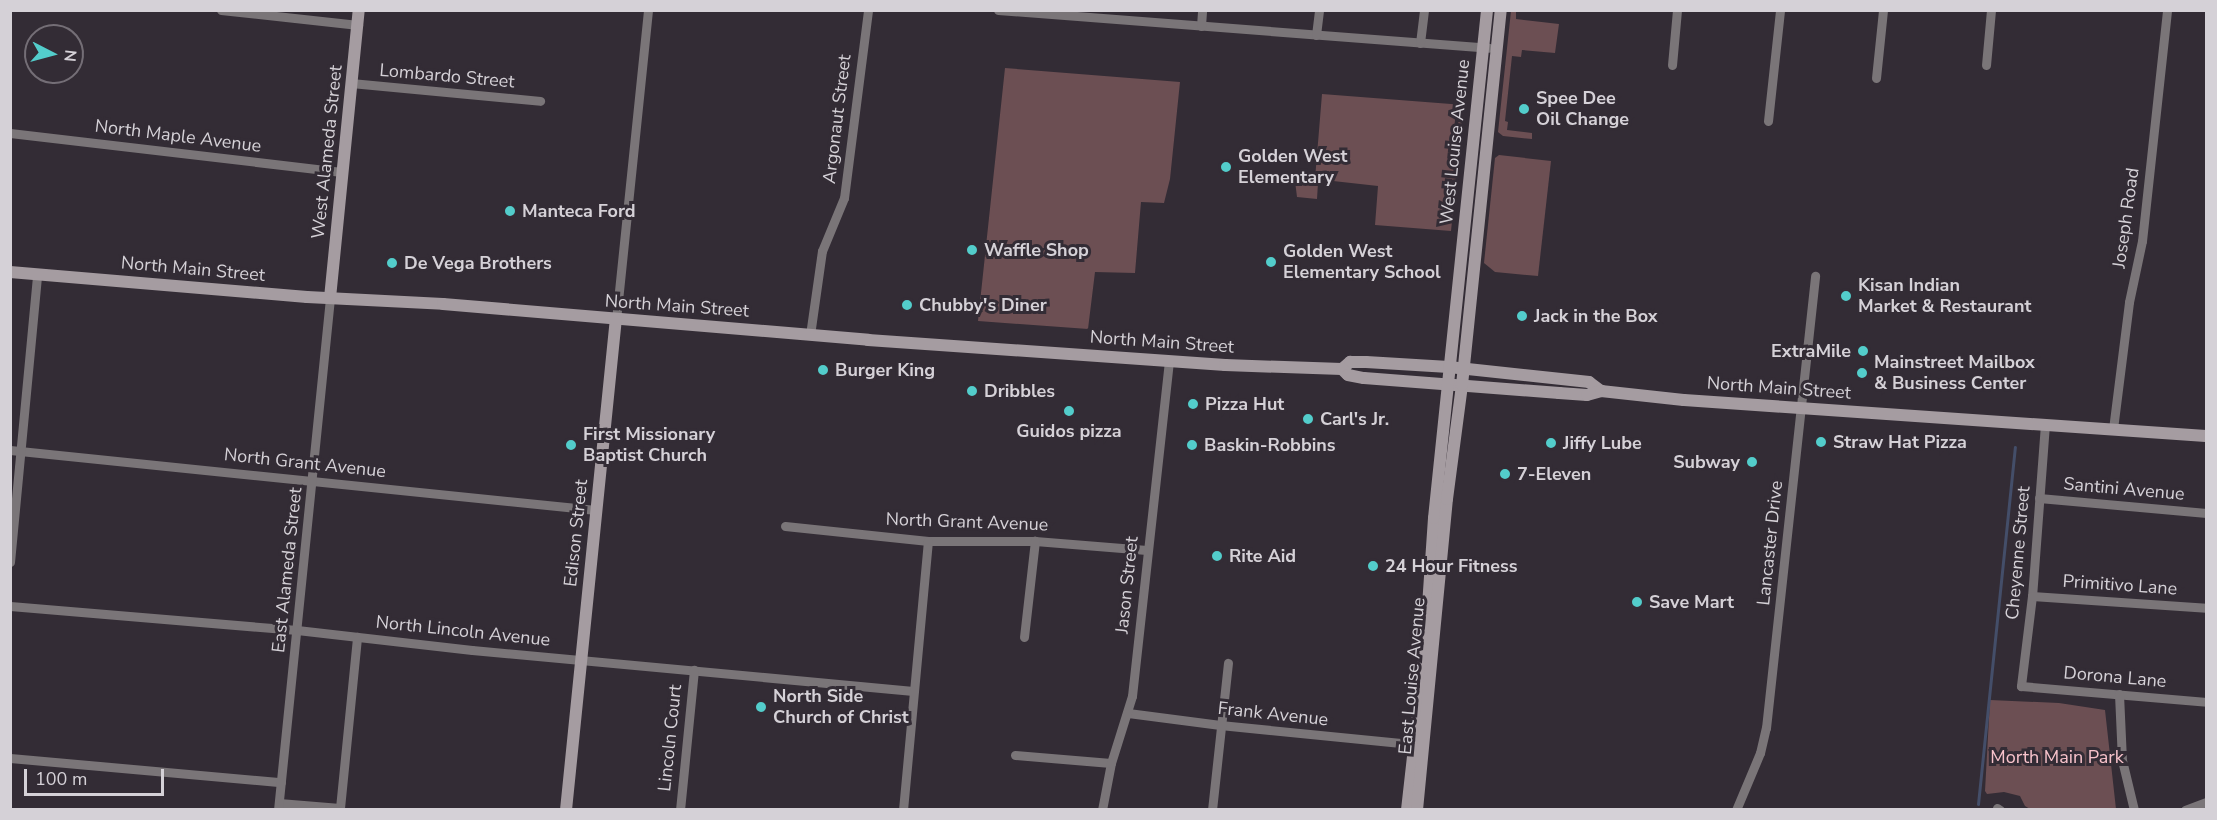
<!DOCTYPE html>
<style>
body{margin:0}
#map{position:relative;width:2217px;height:820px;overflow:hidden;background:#332c35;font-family:"Nunito Sans",sans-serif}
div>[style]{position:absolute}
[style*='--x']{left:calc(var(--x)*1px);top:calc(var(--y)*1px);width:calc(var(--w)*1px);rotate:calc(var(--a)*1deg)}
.green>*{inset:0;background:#6c4f53}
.stream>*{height:3px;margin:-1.5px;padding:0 1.5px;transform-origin:1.5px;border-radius:1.5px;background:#444e69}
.street>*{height:9px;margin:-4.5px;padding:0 4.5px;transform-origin:4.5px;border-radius:4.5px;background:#7a7578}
.secondary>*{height:12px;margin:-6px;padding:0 6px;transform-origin:6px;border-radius:6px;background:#a59ca1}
.dots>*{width:16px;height:16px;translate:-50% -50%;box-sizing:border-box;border:3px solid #332c35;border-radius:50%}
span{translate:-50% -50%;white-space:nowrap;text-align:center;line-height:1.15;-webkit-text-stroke:6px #332c35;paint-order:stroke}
.street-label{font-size:18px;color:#d5d1d7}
.poi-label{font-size:18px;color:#d5d1d7;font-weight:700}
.left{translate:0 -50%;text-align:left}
.right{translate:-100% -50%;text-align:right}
.park-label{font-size:18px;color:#f8c3cb}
.frame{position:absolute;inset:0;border:12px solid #d5d1d7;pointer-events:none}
.north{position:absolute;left:24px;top:24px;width:60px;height:60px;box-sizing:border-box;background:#332c35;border:2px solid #746e76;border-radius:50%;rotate:96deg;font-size:16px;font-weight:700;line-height:24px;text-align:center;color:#d5d1d7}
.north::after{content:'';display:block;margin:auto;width:21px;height:27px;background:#53cdcb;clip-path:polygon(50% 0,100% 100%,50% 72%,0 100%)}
.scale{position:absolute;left:24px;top:769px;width:140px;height:27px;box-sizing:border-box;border:3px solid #d5d1d7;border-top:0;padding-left:8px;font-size:18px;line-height:21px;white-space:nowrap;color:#d5d1d7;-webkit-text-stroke:4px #332c35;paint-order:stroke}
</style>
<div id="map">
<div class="green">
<i style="clip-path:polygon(1511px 11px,1516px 11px,1516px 19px,1559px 24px,1555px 53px,1522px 50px,1521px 57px,1512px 56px,1505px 121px,1508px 122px,1507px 130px,1532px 133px,1532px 139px,1503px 136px,1498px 132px)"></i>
<i style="clip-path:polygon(1005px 68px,1180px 82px,1170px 179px,1164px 203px,1141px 202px,1135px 273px,1095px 272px,1088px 329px,978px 321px)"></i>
<i style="clip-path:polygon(1322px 94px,1464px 105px,1451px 231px,1375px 225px,1378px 186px,1315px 179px)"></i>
<i style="clip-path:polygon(1499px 155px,1551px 161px,1538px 276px,1495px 272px,1484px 263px,1495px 158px)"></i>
<i style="clip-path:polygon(1295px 181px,1318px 183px,1317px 199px,1297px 197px)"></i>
<i style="clip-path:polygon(1990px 700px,2059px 703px,2105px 710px,2116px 809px,2030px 809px,2025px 806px,2020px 796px,2004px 792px,1987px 794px,1985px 791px)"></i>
</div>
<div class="stream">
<i style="--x:1978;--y:804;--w:359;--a:-84.1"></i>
</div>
<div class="street">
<i style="--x:221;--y:10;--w:138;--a:6.2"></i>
<i style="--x:998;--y:10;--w:492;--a:4.4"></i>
<i style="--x:1201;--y:26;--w:16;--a:-86"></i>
<i style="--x:1316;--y:35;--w:25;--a:-83"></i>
<i style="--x:1420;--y:43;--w:33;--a:-83"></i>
<i style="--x:1672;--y:65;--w:55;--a:-84.8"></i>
<i style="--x:1986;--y:65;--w:55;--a:-84.8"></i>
<i style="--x:1876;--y:78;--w:68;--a:-84.1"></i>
<i style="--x:351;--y:83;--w:190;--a:5.4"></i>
<i style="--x:1768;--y:121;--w:112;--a:-83.8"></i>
<i style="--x:10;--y:133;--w:334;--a:6.7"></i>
<i style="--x:616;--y:320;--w:312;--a:-84.1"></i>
<i style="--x:810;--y:335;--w:85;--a:-81.9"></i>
<i style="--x:822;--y:251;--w:57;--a:-67.5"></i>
<i style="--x:844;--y:198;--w:190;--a:-82.7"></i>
<i style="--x:2045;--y:424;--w:172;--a:94.3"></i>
<i style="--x:2032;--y:596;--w:91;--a:97"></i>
<i style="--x:2021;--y:686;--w:186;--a:4.9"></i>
<i style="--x:2113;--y:429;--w:128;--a:-82.8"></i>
<i style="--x:2129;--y:302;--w:62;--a:-78"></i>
<i style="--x:2142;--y:241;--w:232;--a:-83.8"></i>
<i style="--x:10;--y:450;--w:589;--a:5.85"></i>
<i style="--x:2039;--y:498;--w:168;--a:5.1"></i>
<i style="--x:785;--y:526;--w:144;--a:6"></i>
<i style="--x:928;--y:541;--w:107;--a:0"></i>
<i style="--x:1035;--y:541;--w:112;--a:4.6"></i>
<i style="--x:10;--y:562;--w:288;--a:-84.6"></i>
<i style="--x:2032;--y:596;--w:174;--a:3.9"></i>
<i style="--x:10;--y:606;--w:288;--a:4.8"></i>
<i style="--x:297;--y:630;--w:176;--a:6.5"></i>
<i style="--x:472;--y:650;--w:443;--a:5.3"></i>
<i style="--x:1024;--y:637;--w:97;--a:-83.5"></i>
<i style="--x:2119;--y:694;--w:66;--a:87.4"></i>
<i style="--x:2122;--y:760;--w:51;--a:76.5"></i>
<i style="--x:1128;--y:713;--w:93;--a:7.4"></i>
<i style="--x:1220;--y:725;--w:202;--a:5.7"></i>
<i style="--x:1015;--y:755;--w:96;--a:4.8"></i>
<i style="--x:10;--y:758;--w:272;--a:5.1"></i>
<i style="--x:279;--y:803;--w:61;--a:4.7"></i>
<i style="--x:340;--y:808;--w:172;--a:-84.3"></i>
<i style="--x:1997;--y:808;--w:4;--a:34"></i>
<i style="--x:278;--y:810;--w:515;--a:-84.2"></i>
<i style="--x:680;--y:810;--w:141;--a:-84.3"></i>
<i style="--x:903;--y:810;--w:270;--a:-84.7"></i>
<i style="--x:1102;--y:810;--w:48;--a:-79.2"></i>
<i style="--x:1111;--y:763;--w:70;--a:-72.6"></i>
<i style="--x:1132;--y:696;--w:338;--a:-83.7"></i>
<i style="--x:1212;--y:810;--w:148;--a:-83.8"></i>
<i style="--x:1736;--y:810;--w:62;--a:-67.2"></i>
<i style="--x:1760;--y:753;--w:26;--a:-77"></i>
<i style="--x:1766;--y:728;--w:455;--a:-83.8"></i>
<i style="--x:2185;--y:810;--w:22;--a:-21"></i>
</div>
<div class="secondary">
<i style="--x:10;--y:272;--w:298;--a:4.8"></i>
<i style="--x:307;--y:297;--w:136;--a:2.9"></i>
<i style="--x:443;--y:304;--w:427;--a:4.8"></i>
<i style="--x:868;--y:340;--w:358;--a:4"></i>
<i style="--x:1225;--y:365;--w:117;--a:2"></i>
<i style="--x:1342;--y:369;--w:11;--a:-41"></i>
<i style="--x:1350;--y:362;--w:16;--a:0"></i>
<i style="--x:1366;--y:362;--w:83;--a:3.4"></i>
<i style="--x:1449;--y:367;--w:141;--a:6.1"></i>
<i style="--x:1589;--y:382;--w:15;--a:37"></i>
<i style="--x:330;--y:298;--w:289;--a:-84.3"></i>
<i style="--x:1342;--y:369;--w:8;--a:45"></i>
<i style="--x:1348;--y:375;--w:16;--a:11"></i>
<i style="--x:1364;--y:378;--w:196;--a:4.4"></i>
<i style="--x:1559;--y:393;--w:28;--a:4"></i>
<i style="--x:1587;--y:395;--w:15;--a:-16"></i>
<i style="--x:1601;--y:391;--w:83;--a:6.2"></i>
<i style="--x:1684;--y:400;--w:523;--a:3.95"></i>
<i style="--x:566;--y:810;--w:493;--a:-84.2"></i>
<i style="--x:1407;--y:810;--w:161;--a:-83.6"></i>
<i style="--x:1425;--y:650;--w:132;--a:-86.1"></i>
<i style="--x:1434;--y:518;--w:511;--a:-84.04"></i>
<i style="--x:1417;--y:810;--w:312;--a:-84.5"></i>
<i style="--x:1447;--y:499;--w:115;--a:-82.5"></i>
<i style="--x:1462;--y:385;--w:377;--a:-84.1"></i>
</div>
<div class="dots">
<i style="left:1524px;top:109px;background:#53cdcb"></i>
<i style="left:1226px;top:167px;background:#53cdcb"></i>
<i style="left:510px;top:211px;background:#53cdcb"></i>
<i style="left:972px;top:250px;background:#53cdcb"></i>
<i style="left:1271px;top:262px;background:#53cdcb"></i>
<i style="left:392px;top:263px;background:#53cdcb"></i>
<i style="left:1846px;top:296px;background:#53cdcb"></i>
<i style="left:907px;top:305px;background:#53cdcb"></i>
<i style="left:1522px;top:316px;background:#53cdcb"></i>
<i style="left:1863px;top:351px;background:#53cdcb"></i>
<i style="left:823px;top:370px;background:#53cdcb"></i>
<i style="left:1862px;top:373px;background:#53cdcb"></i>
<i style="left:972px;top:391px;background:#53cdcb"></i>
<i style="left:1193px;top:404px;background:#53cdcb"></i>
<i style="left:1069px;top:411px;background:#53cdcb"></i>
<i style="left:1308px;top:419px;background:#53cdcb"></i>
<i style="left:1821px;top:442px;background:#53cdcb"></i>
<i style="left:1551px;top:443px;background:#53cdcb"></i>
<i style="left:571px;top:445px;background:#53cdcb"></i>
<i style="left:1192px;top:445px;background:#53cdcb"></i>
<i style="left:1752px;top:462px;background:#53cdcb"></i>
<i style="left:1505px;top:474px;background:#53cdcb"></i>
<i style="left:1217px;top:556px;background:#53cdcb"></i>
<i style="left:1373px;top:566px;background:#53cdcb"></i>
<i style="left:1637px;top:602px;background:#53cdcb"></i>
<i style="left:761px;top:707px;background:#53cdcb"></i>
</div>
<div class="street-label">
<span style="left:447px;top:76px;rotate:5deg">Lombardo Street</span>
<span style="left:837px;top:119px;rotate:-83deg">Argonaut Street</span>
<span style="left:178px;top:136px;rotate:7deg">North Maple Avenue</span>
<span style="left:1455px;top:142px;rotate:-84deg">West Louise Avenue</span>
<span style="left:327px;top:152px;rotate:-84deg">West Alameda Street</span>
<span style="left:2126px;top:218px;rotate:-82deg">Joseph Road</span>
<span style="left:193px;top:269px;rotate:5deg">North Main Street</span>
<span style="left:677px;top:306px;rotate:4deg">North Main Street</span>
<span style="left:1162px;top:342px;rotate:4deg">North Main Street</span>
<span style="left:1779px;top:388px;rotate:4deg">North Main Street</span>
<span style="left:305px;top:463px;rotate:6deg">North Grant Avenue</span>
<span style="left:2124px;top:489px;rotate:5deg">Santini Avenue</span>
<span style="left:967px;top:522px;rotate:2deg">North Grant Avenue</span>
<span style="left:576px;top:533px;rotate:-84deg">Edison Street</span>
<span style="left:1770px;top:543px;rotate:-84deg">Lancaster Drive</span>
<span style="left:2018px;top:553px;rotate:-85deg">Cheyenne Street</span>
<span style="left:287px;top:570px;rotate:-84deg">East Alameda Street</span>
<span style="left:1127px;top:585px;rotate:-84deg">Jason Street</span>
<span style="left:2120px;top:585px;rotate:4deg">Primitivo Lane</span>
<span style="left:463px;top:631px;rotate:6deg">North Lincoln Avenue</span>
<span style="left:1412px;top:676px;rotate:-85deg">East Louise Avenue</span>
<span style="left:2115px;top:677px;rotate:5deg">Dorona Lane</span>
<span style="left:1273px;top:714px;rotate:6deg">Frank Avenue</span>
<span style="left:670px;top:738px;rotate:-84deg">Lincoln Court</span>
</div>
<div class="poi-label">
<span class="left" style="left:1536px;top:109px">Spee Dee<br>Oil Change</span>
<span class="left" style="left:1238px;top:167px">Golden West<br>Elementary</span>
<span class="left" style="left:522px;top:211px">Manteca Ford</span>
<span class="left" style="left:984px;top:250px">Waffle Shop</span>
<span class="left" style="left:1283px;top:262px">Golden West<br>Elementary School</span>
<span class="left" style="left:404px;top:263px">De Vega Brothers</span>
<span class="left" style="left:1858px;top:296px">Kisan Indian<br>Market &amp; Restaurant</span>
<span class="left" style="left:919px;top:305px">Chubby's Diner</span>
<span class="left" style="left:1534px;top:316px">Jack in the Box</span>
<span class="right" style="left:1851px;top:351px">ExtraMile</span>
<span class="left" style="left:1874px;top:373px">Mainstreet Mailbox<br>&amp; Business Center</span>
<span class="left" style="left:835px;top:370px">Burger King</span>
<span class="left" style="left:984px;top:391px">Dribbles</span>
<span class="left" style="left:1205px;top:404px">Pizza Hut</span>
<span class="left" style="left:1320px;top:419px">Carl's Jr.</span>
<span style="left:1069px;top:431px">Guidos pizza</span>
<span class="left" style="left:583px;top:445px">First Missionary<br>Baptist Church</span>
<span class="left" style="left:1833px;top:442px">Straw Hat Pizza</span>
<span class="left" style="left:1563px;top:443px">Jiffy Lube</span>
<span class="left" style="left:1204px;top:445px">Baskin-Robbins</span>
<span class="right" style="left:1740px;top:462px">Subway</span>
<span class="left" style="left:1517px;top:474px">7-Eleven</span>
<span class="left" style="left:1229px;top:556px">Rite Aid</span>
<span class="left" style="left:1385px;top:566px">24 Hour Fitness</span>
<span class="left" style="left:1649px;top:602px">Save Mart</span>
<span class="left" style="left:773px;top:707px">North Side<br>Church of Christ</span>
</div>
<div class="park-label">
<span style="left:2057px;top:757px">Morth Main Park</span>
</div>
<div class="frame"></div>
<div class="north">N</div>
<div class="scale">100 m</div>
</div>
